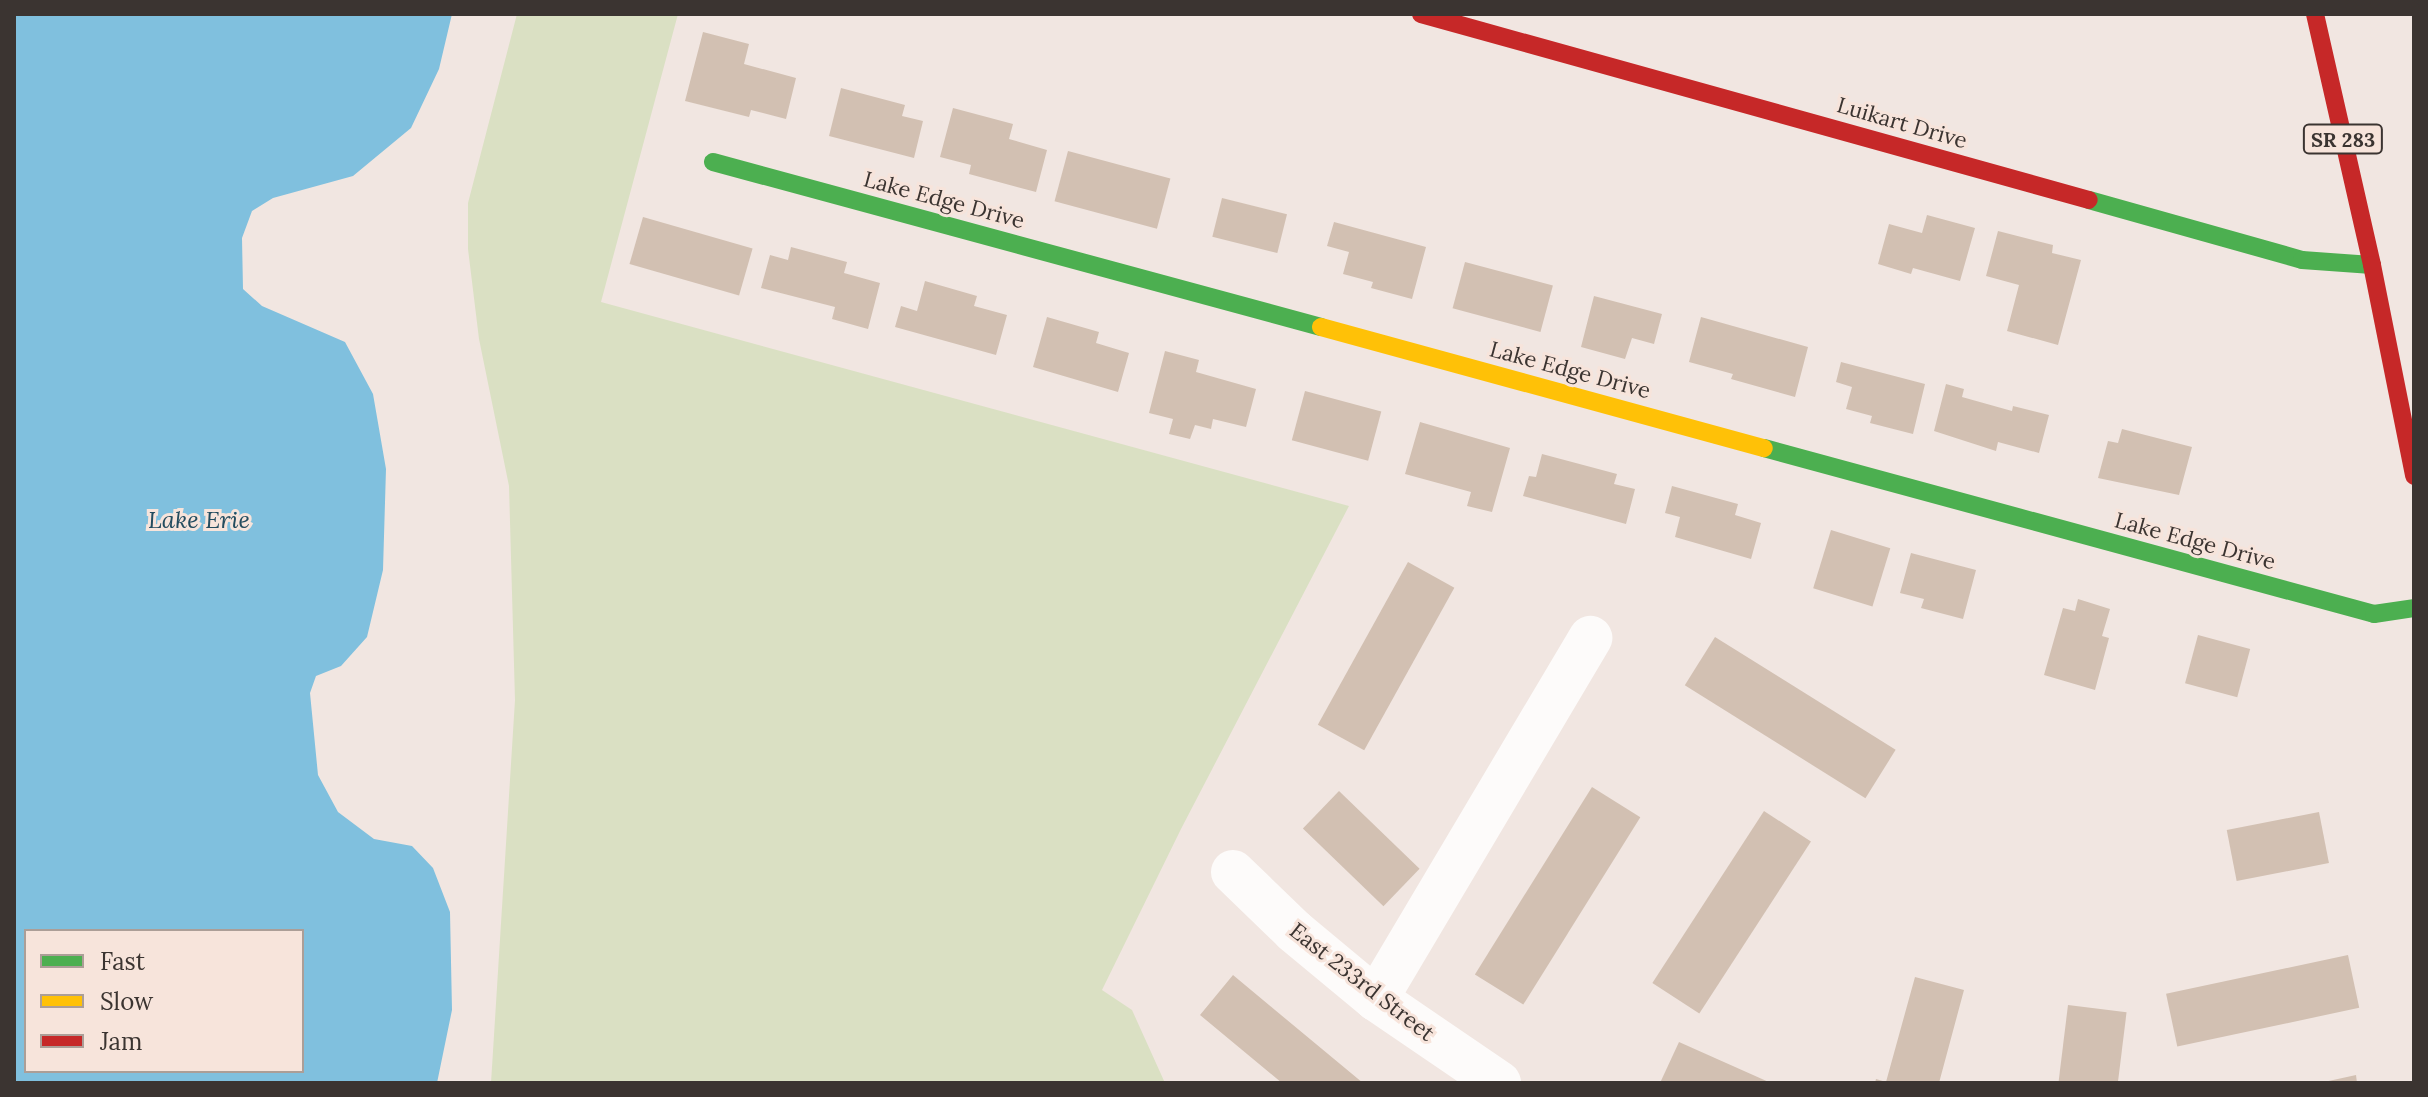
<!DOCTYPE html>
<style>
body{margin:0}
#map{position:relative;width:2428px;height:1097px;overflow:hidden;background:#f1e6e1;font-family:Lora,serif}
div>[style]{position:absolute}
[style*='--x']{left:calc(var(--x)*1px);top:calc(var(--y)*1px);width:calc(var(--w)*1px);rotate:calc(var(--a)*1deg)}
.green>*{inset:0;background:#dae0c3}
.water>*{inset:0;background:#80c0de}
.building>*{inset:0;background:#d2c0b2;transform-origin:0 0}
.street>*{height:44px;margin:-22px;padding:0 22px;transform-origin:22px;border-radius:22px;background:#fdfbfa}
.fast>*{height:18px;margin:-9px;padding:0 9px;transform-origin:9px;border-radius:9px;background:#4caf50}
.slow>*{height:18px;margin:-9px;padding:0 9px;transform-origin:9px;border-radius:9px;background:#ffc107}
.jam>*{height:18px;margin:-9px;padding:0 9px;transform-origin:9px;border-radius:9px;background:#c62828}
span{translate:-50% -50%;white-space:nowrap;text-align:center;line-height:1.15;-webkit-text-stroke:6px #f7e4db;paint-order:stroke}
.shield-label span{padding:2px 6px;background:#f7e4db;border:2px solid;border-radius:6px;-webkit-text-stroke-width:0}
.shield-label{font-size:20px;color:#3b3431;font-weight:700}
.street-label{font-size:22px;color:#3b3431}
.water-label{font-size:24px;color:#234c5f;font-style:italic}
.frame{position:absolute;inset:0;border:16px solid #3b3431;pointer-events:none}
.legend{position:absolute;left:24px;top:929px;width:280px;height:144px;box-sizing:border-box;background:#f7e4db;border:2px solid #ac9e97;margin:0;padding:10px 14px;list-style:none;font-size:24px;color:#3b3431}
.legend li{display:flex;align-items:center;gap:16px;height:40px}
.legend b{width:40px;border:2px solid #ac9e97}
</style>
<div id="map">
<div class="green">
<i style="clip-path:polygon(517px 14px,678px 14px,601px 302px,1349px 506px,1181px 829px,1102px 990px,1132px 1010px,1165px 1083px,491px 1083px,515px 700px,509px 486px,479px 339px,468px 249px,468px 203px)"></i>
</div>
<div class="water">
<i style="clip-path:polygon(evenodd,14px 14px,452px 14px,439px 69px,411px 128px,353px 176px,273px 198px,252px 211px,242px 238px,243px 289px,262px 306px,345px 342px,373px 394px,386px 469px,383px 570px,367px 637px,341px 666px,316px 676px,310px 693px,318px 775px,338px 812px,374px 839px,412px 846px,433px 868px,450px 912px,452px 1010px,437px 1083px,14px 1083px,14px 14px,26px 931px,302px 931px,302px 1071px,26px 1071px,26px 931px)"></i>
</div>
<div class="building">
<i style="clip-path:polygon(703px 32px,749px 44px,744px 64px,796px 78px,786px 119px,751px 110px,749px 117px,685px 101px)"></i>
<i style="clip-path:polygon(841px 88px,905px 105px,902px 116px,923px 121px,914px 158px,829px 136px)"></i>
<i style="clip-path:polygon(953px 108px,1013px 124px,1009px 139px,1047px 150px,1036px 192px,969px 174px,971px 165px,940px 157px)"></i>
<i style="left:1068px;top:151px;width:106px;height:52px;rotate:15deg"></i>
<i style="left:1222px;top:198px;width:67px;height:40px;rotate:14deg"></i>
<i style="clip-path:polygon(1927px 215px,1975px 228px,1960px 281px,1913px 268px,1911px 274px,1878px 264px,1889px 224px,1922px 233px)"></i>
<i style="left:643px;top:217px;width:114px;height:49px;rotate:16deg"></i>
<i style="clip-path:polygon(1334px 222px,1426px 247px,1412px 299px,1371px 288px,1373px 282px,1343px 274px,1349px 252px,1327px 246px)"></i>
<i style="clip-path:polygon(1998px 231px,2053px 245px,2052px 253px,2081px 260px,2058px 345px,2007px 331px,2019px 285px,1986px 276px)"></i>
<i style="clip-path:polygon(791px 247px,847px 262px,844px 273px,880px 283px,868px 329px,832px 319px,835px 307px,761px 288px,770px 255px,788px 260px)"></i>
<i style="left:1465px;top:262px;width:91px;height:48px;rotate:15deg"></i>
<i style="clip-path:polygon(925px 281px,977px 296px,974px 306px,1007px 315px,996px 355px,895px 327px,901px 306px,917px 311px)"></i>
<i style="clip-path:polygon(1594px 296px,1662px 314px,1654px 344px,1632px 338px,1625px 359px,1581px 347px)"></i>
<i style="clip-path:polygon(1047px 317px,1099px 332px,1096px 343px,1129px 353px,1118px 392px,1033px 367px)"></i>
<i style="clip-path:polygon(1701px 317px,1808px 347px,1795px 397px,1731px 379px,1733px 374px,1689px 362px)"></i>
<i style="clip-path:polygon(1165px 351px,1199px 360px,1196px 372px,1256px 389px,1246px 427px,1213px 419px,1211px 429px,1195px 425px,1190px 439px,1169px 434px,1173px 419px,1149px 413px)"></i>
<i style="clip-path:polygon(1841px 362px,1925px 384px,1913px 434px,1870px 423px,1872px 416px,1846px 409px,1852px 387px,1836px 382px)"></i>
<i style="clip-path:polygon(1946px 384px,1964px 389px,1962px 397px,2012px 411px,2013px 406px,2049px 415px,2039px 453px,1998px 442px,1996px 451px,1934px 431px)"></i>
<i style="left:1305px;top:391px;width:79px;height:51px;rotate:15deg"></i>
<i style="clip-path:polygon(1420px 422px,1510px 448px,1492px 512px,1467px 506px,1471px 492px,1405px 474px)"></i>
<i style="clip-path:polygon(2122px 429px,2192px 447px,2179px 495px,2098px 478px,2108px 441px,2118px 443px)"></i>
<i style="clip-path:polygon(1542px 454px,1617px 474px,1614px 484px,1635px 489px,1626px 524px,1523px 496px,1529px 476px,1536px 477px)"></i>
<i style="clip-path:polygon(1672px 486px,1738px 504px,1735px 515px,1761px 523px,1751px 559px,1675px 537px,1680px 517px,1665px 513px)"></i>
<i style="left:1831px;top:530px;width:62px;height:61px;rotate:17deg"></i>
<i style="clip-path:polygon(1911px 553px,1976px 570px,1963px 619px,1921px 608px,1924px 599px,1900px 593px)"></i>
<i style="left:1408px;top:562px;width:53px;height:186px;rotate:29deg"></i>
<i style="clip-path:polygon(2078px 599px,2110px 609px,2102px 636px,2109px 638px,2095px 690px,2044px 675px,2063px 608px,2075px 611px)"></i>
<i style="left:2198px;top:635px;width:54px;height:50px;rotate:15deg"></i>
<i style="left:1715px;top:637px;width:213px;height:57px;rotate:32deg"></i>
<i style="left:1592px;top:787px;width:57px;height:221px;rotate:32deg"></i>
<i style="left:1339px;top:791px;width:112px;height:52px;rotate:44deg"></i>
<i style="left:1764px;top:811px;width:56px;height:205px;rotate:33deg"></i>
<i style="left:2319px;top:812px;width:52px;height:94px;rotate:79deg"></i>
<i style="left:2348px;top:955px;width:54px;height:186px;rotate:78deg"></i>
<i style="clip-path:polygon(1233px 975px,1275px 1010px,1363px 1083px,1282px 1083px,1200px 1015px)"></i>
<i style="clip-path:polygon(1915px 977px,1964px 990px,1939px 1083px,1875px 1083px,1876px 1079px,1886px 1082px)"></i>
<i style="left:2068px;top:1005px;width:59px;height:78px;rotate:7deg"></i>
<i style="clip-path:polygon(1679px 1042px,1771px 1083px,1660px 1083px)"></i>
<i style="clip-path:polygon(2356px 1075px,2357px 1083px,2324px 1083px,2324px 1082px)"></i>
</div>
<div class="street">
<i style="--x:1233;--y:872;--w:85;--a:44"></i>
<i style="--x:1294;--y:931;--w:107;--a:39.7"></i>
<i style="--x:1376;--y:999;--w:149;--a:34.3"></i>
<i style="--x:1376;--y:999;--w:420;--a:-59.3"></i>
</div>
<div class="fast">
<i style="--x:713;--y:162;--w:630;--a:15.18"></i>
<i style="--x:2089;--y:200;--w:221;--a:15.7"></i>
<i style="--x:2302;--y:260;--w:70;--a:4.1"></i>
<i style="--x:1764;--y:448;--w:632;--a:15.22"></i>
<i style="--x:2374;--y:614;--w:40;--a:-8.5"></i>
</div>
<div class="slow">
<i style="--x:1321;--y:327;--w:459;--a:15.3"></i>
</div>
<div class="jam">
<i style="--x:1421;--y:14;--w:693;--a:15.56"></i>
<i style="--x:2315;--y:14;--w:257;--a:77.2"></i>
<i style="--x:2372;--y:265;--w:215;--a:78.7"></i>
</div>
<div class="shield-label">
<span style="left:2343px;top:139px">SR 283</span>
</div>
<div class="street-label">
<span style="left:1902px;top:123px;rotate:16deg">Luikart Drive</span>
<span style="left:944px;top:200px;rotate:15deg">Lake Edge Drive</span>
<span style="left:1570px;top:370px;rotate:15deg">Lake Edge Drive</span>
<span style="left:2195px;top:541px;rotate:15deg">Lake Edge Drive</span>
<span style="left:1362px;top:982px;rotate:38deg">East 233rd Street</span>
</div>
<div class="water-label">
<span style="left:199px;top:520px">Lake Erie</span>
</div>
<div class="frame"></div>
<ul class="legend">
<li><b style="height:10px;background:#4caf50"></b>Fast</li>
<li><b style="height:10px;background:#ffc107"></b>Slow</li>
<li><b style="height:10px;background:#c62828"></b>Jam</li>
</ul>
</div>
